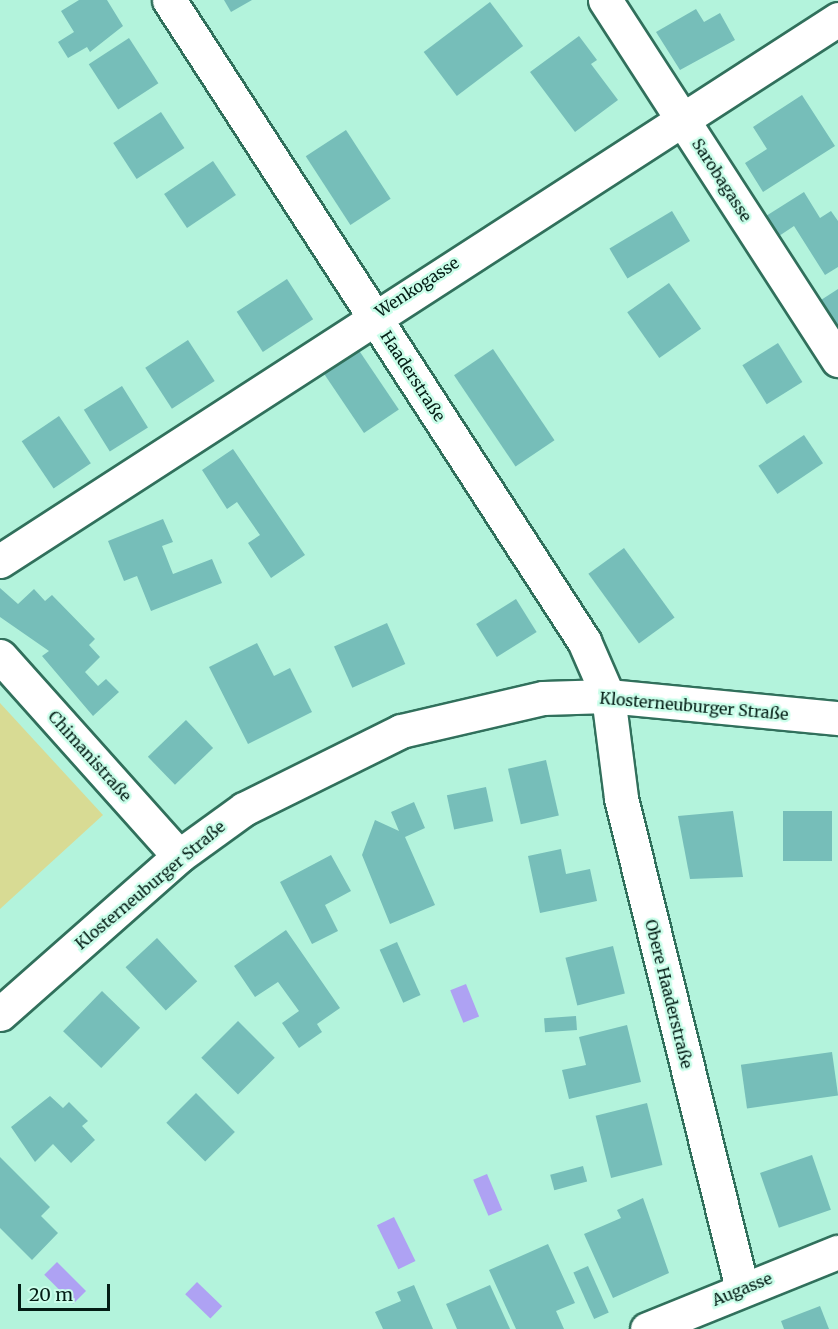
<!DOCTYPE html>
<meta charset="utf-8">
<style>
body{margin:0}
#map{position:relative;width:838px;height:1329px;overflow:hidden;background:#b3f3dc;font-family:Merriweather,serif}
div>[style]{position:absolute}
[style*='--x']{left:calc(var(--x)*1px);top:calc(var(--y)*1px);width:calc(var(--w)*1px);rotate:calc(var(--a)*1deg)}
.green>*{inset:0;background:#d8db94}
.water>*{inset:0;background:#aea2f3;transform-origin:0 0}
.building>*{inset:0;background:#76beb9;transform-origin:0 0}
.roads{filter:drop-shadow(2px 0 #31705c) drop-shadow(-2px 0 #31705c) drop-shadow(0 2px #31705c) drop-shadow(0 -2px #31705c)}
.minor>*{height:33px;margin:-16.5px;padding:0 16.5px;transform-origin:16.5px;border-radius:16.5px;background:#fff}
span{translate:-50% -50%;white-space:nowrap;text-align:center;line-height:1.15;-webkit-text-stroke:5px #cafeea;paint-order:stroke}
.street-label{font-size:16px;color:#031d15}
.scale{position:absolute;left:18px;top:1284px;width:92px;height:27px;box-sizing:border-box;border:3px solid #031d15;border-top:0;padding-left:8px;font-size:18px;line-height:21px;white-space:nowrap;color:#031d15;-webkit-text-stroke:4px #cafeea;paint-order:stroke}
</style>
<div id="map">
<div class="green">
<i style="clip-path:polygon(0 703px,103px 815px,0 909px)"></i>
</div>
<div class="water">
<i style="left:466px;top:984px;width:35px;height:17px;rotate:68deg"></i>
<i style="left:487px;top:1174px;width:39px;height:15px;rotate:67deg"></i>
<i style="left:394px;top:1217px;width:49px;height:19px;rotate:64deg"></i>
<i style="left:57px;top:1262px;width:41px;height:18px;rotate:45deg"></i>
<i style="left:197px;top:1282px;width:35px;height:17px;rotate:44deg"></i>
</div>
<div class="building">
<i style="clip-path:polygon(79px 0,107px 0,123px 26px,90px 52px,87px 47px,68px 58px,58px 42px,74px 32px,61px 11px)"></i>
<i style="clip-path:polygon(224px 0,252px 0,231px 12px)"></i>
<i style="left:490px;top:2px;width:55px;height:83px;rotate:53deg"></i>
<i style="clip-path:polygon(696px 9px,704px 22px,720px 13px,735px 40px,680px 70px,656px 32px)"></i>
<i style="clip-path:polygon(579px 36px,597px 60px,591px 64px,618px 100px,575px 132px,530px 72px)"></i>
<i style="left:129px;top:38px;width:54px;height:48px;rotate:57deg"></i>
<i style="clip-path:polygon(802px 95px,835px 146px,763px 192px,745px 163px,767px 149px,753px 127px)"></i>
<i style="left:161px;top:112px;width:43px;height:57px;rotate:57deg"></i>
<i style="left:346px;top:130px;width:82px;height:48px;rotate:57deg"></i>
<i style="left:213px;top:161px;width:41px;height:59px;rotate:56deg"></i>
<i style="clip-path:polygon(804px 192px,820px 218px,831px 211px,838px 221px,838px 267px,825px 275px,794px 226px,779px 236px,766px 216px)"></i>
<i style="left:672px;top:211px;width:35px;height:73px;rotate:59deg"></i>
<i style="left:287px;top:279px;width:48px;height:60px;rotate:57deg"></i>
<i style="left:669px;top:283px;width:56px;height:51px;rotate:55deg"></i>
<i style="clip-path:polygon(838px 289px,838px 327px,821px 300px)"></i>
<i style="left:188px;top:340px;width:49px;height:51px;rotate:57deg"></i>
<i style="left:778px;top:343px;width:46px;height:42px;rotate:58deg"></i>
<i style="left:358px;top:349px;width:73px;height:42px;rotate:56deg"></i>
<i style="left:493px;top:349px;width:110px;height:47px;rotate:56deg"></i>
<i style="left:122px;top:386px;width:49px;height:45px;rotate:58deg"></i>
<i style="left:59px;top:416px;width:57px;height:45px;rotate:56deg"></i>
<i style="left:804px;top:435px;width:34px;height:55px;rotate:56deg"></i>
<i style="clip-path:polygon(233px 449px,305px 555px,271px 578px,248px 543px,260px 535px,237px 502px,227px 509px,202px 470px)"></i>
<i style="clip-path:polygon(163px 519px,173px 542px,162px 546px,173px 574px,212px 559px,222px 583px,151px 611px,137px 576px,124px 581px,108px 541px)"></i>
<i style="left:624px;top:548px;width:86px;height:44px;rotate:54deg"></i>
<i style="clip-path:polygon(0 588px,18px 604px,34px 589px,45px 601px,52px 595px,95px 639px,89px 645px,100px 657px,85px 672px,98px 686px,106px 679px,119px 692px,93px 716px,42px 656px,49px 651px,0 617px)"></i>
<i style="left:516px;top:599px;width:39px;height:47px;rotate:58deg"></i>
<i style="left:387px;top:623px;width:45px;height:58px;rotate:66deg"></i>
<i style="clip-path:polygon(257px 643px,274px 676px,290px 668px,312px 712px,248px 744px,209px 667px)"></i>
<i style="left:186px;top:720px;width:39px;height:53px;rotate:46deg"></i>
<i style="left:546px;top:760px;width:57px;height:39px;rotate:77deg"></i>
<i style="left:486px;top:787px;width:35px;height:40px;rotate:78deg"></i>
<i style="clip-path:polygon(414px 802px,425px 828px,405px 837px,435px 905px,390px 924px,362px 855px,375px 820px,399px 831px,391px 812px)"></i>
<i style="clip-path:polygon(733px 811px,743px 877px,690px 879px,678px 816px)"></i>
<i style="left:783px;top:811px;width:49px;height:50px"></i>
<i style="clip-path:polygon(561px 849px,566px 874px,590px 869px,597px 901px,540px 913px,528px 856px)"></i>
<i style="clip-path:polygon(331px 855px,351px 891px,325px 905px,338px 931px,312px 944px,280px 882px)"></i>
<i style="clip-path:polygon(286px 930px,340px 1008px,317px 1024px,322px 1032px,299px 1048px,282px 1023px,299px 1011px,278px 982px,255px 997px,234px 966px)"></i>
<i style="left:157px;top:938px;width:59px;height:43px;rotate:47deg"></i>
<i style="left:397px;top:942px;width:58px;height:19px;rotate:66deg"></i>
<i style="left:613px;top:946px;width:49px;height:49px;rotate:76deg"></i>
<i style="left:102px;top:991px;width:53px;height:56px;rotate:44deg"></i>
<i style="left:576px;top:1016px;width:14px;height:32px;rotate:86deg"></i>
<i style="left:238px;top:1021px;width:52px;height:52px;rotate:45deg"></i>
<i style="clip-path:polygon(627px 1025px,641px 1082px,569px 1099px,562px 1070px,586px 1065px,579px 1037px)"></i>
<i style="left:832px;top:1052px;width:44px;height:92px;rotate:82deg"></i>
<i style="left:196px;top:1093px;width:55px;height:42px;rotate:45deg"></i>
<i style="clip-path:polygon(50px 1096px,63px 1108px,69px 1102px,88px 1121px,82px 1126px,95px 1140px,71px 1163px,53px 1144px,35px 1162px,11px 1127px)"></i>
<i style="left:647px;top:1103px;width:64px;height:53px;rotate:76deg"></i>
<i style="left:812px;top:1155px;width:58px;height:55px;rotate:71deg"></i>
<i style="clip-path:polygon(0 1157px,50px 1207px,41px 1216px,58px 1233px,32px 1260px,0 1228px)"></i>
<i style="left:583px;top:1166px;width:16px;height:34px;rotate:75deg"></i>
<i style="clip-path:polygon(643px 1198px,669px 1273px,613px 1298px,584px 1234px,621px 1218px,617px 1210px)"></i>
<i style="clip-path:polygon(548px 1244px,575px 1303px,556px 1311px,564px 1329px,516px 1329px,489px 1270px)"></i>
<i style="left:588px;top:1266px;width:51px;height:16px;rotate:66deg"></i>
<i style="clip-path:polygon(414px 1285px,433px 1329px,383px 1329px,375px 1312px,401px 1301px,397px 1292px)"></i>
<i style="clip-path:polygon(490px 1285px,510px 1329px,457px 1329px,446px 1304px)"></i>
<i style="clip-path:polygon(820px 1306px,829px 1329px,784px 1329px,781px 1321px)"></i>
</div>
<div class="roads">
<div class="minor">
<i style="--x:169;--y:0;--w:764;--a:57.08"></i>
<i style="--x:584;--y:641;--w:60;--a:66.4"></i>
<i style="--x:608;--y:696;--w:103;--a:82.7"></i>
<i style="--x:621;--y:798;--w:506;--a:76.16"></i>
<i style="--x:605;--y:0;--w:429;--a:57.1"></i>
<i style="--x:0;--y:561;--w:998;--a:-32.89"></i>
<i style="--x:0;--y:656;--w:268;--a:48.2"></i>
<i style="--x:0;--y:1014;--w:239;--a:-41.4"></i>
<i style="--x:179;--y:856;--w:80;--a:-35.9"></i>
<i style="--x:244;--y:809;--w:175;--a:-26.4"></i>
<i style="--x:401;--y:731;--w:146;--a:-13.1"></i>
<i style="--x:543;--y:698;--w:65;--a:-1.8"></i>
<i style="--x:608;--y:696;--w:231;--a:5.5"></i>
<i style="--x:647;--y:1329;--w:206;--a:-22"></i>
</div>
</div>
<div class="street-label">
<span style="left:722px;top:180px;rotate:57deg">Sarobagasse</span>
<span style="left:417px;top:287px;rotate:-33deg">Wenkogasse</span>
<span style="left:413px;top:376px;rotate:57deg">Haaderstraße</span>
<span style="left:694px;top:706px;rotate:5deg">Klosterneuburger Straße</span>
<span style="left:90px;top:756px;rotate:48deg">Chimanistraße</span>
<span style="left:150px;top:885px;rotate:-40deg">Klosterneuburger Straße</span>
<span style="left:669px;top:994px;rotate:76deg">Obere Haaderstraße</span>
<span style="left:742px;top:1289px;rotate:-22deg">Augasse</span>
</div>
<div class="scale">20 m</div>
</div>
